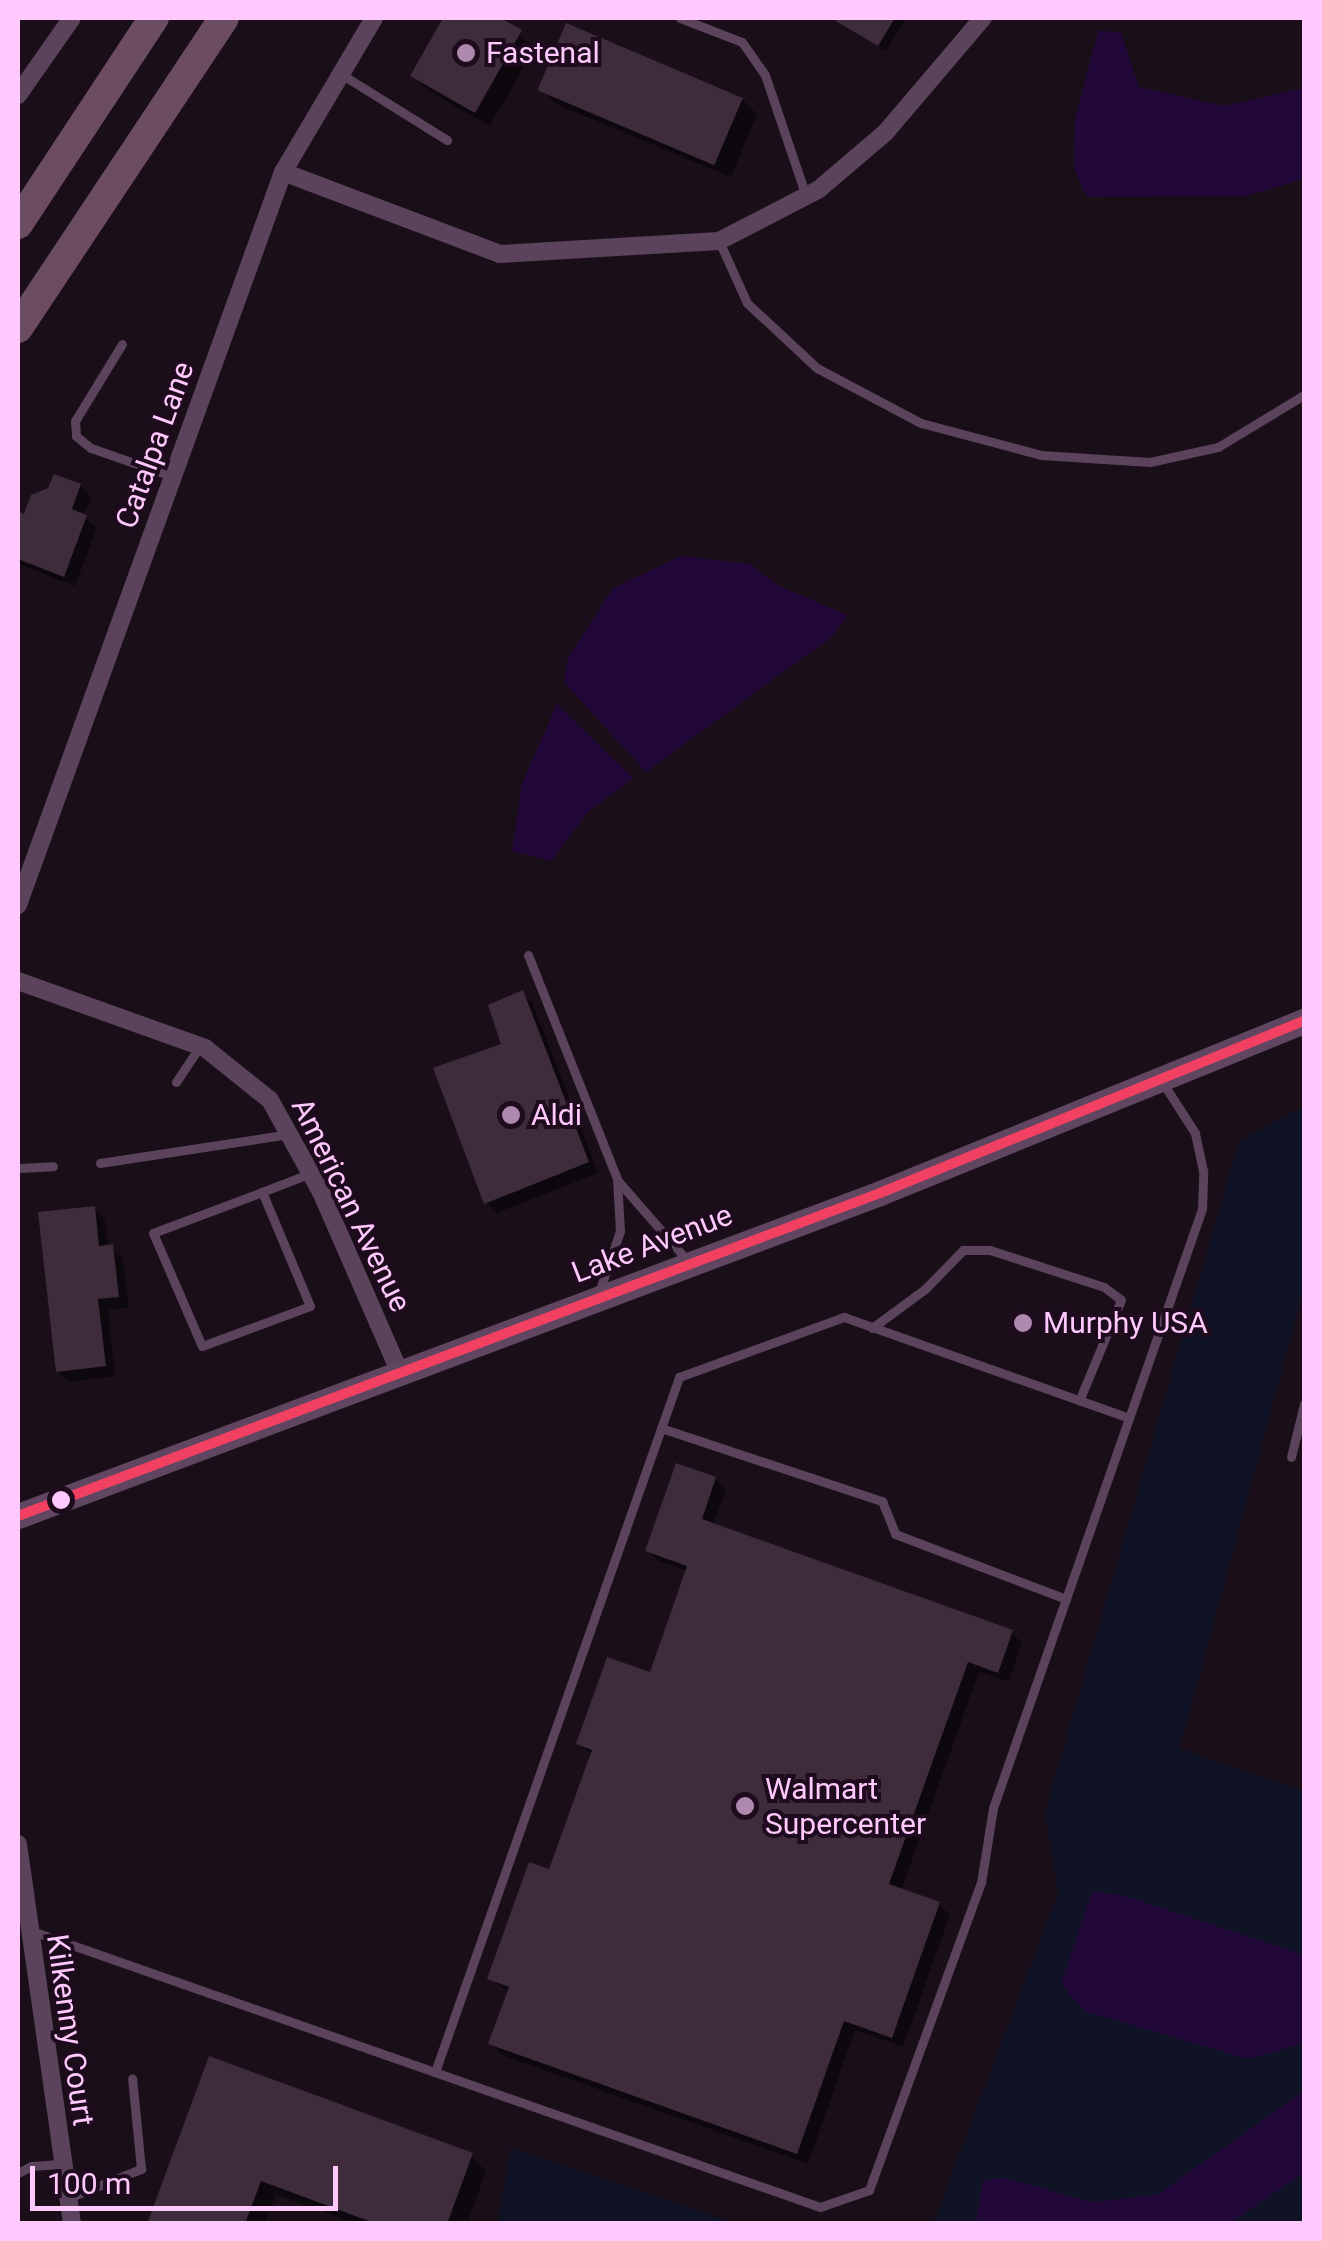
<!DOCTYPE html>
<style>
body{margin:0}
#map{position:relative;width:1322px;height:2241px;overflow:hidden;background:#1a0f19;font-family:Roboto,sans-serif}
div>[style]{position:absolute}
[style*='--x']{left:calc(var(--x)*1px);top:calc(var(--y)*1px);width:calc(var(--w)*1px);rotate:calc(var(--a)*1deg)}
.green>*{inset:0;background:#101226}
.water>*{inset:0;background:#220839}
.shadow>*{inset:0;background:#0007}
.building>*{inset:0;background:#3e2c3c;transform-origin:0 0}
.lane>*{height:9px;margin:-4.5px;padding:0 4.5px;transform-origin:4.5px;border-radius:4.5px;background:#5a435b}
.street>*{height:18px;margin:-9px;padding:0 9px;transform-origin:9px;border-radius:9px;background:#5a435b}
.secondary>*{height:25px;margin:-12.5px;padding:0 12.5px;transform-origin:12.5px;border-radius:12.5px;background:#604661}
.primary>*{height:30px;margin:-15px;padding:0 15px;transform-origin:15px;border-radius:15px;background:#6c4c63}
.bus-1>*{height:10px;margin:-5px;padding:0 5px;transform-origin:5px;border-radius:5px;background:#f24062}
.dots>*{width:28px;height:28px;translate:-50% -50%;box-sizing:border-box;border:5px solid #1e0b1d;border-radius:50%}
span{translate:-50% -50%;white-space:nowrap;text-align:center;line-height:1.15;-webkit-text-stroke:8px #1e0b1d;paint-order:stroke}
.poi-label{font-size:30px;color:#ffc9fe}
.left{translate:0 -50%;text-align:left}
.street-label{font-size:30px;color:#ffc9fe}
.frame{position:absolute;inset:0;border:20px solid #ffc9fe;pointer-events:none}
.scale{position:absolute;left:30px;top:2166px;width:308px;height:45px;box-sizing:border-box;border:5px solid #ffc9fe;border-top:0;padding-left:12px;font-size:30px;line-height:35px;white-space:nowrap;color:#ffc9fe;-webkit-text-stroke:8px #1e0b1d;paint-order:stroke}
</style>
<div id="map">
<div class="green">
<i style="clip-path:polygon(1304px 1106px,1304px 1288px,1180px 1748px,1304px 1792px,1304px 2223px,933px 2224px,1058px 1893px,1045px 1812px,1239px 1141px)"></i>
<i style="clip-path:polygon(511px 2147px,733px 2223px,498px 2223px)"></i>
</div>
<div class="water">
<i style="clip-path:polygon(1098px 31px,1121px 32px,1139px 87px,1224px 106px,1304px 88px,1304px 179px,1246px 196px,1087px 197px,1074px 169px,1075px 120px)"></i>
<i style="clip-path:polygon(681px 556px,750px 564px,777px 585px,848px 615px,830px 638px,646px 772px,564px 682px,568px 658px,613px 588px)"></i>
<i style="clip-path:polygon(557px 704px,633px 778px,587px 813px,551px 861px,512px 851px,522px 784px)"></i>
<i style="clip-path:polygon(1092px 1892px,1122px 1895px,1304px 1955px,1304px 2043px,1248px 2059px,1084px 2011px,1061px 1984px)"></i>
<i style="clip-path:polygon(1304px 2091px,1304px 2173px,1230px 2223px,976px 2223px,983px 2180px,1005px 2178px,1091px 2202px,1157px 2195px)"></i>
</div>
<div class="shadow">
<i style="clip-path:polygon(446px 18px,495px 18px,535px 47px,490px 126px,428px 91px,413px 76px)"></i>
<i style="clip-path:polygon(853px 18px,906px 18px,886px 51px,848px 26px)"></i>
<i style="clip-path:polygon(541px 89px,742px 99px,757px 114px,731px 177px,556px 104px)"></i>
<i style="clip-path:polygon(80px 486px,91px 497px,84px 516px,97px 528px,75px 586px,18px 564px,18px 514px,26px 517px)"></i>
<i style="clip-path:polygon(522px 993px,533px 1004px,598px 1173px,497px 1213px,486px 1202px,504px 1045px)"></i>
<i style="clip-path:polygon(94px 1208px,105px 1219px,108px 1248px,123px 1258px,129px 1307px,108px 1310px,115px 1376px,69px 1382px,58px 1371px)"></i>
<i style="clip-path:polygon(715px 1479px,726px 1490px,713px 1526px,1011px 1632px,1022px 1643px,1009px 1682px,979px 1672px,901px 1891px,939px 1904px,950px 1915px,903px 2047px,855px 2030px,808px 2164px,502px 2055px,491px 2044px,509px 1993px,490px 1978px,551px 1872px,592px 1755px,579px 1743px,651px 1675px,688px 1571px,658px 1561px,647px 1550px)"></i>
<i style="clip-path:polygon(210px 2060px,471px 2156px,486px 2171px,467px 2224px,356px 2224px,276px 2194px,265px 2224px,150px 2224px)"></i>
</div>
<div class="building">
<i style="clip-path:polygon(443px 18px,500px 18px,522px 30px,475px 113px,410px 76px)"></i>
<i style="clip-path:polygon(831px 18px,895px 18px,878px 46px)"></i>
<i style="left:566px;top:23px;width:192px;height:73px;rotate:23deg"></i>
<i style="clip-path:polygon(54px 474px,81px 484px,72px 509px,87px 515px,64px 577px,18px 559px,18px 511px,24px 514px,31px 495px,48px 488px)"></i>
<i style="clip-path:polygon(523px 990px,589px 1162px,484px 1204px,433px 1068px,501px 1044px,488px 1005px)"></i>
<i style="clip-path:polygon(95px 1206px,99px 1246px,113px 1244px,119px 1297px,98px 1299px,106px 1366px,56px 1372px,38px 1212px)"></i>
<i style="clip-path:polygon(676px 1463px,716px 1477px,702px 1519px,1013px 1630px,998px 1673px,968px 1662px,889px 1884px,940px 1902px,892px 2038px,844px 2021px,797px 2154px,488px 2044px,509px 1987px,487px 1979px,529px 1862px,549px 1869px,592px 1750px,576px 1744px,607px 1657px,650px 1672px,687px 1566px,645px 1551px)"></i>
<i style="clip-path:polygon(209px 2056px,473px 2153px,447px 2224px,377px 2224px,261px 2181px,245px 2224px,147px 2224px)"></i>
</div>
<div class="lane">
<i style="--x:680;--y:18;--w:66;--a:21.2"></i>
<i style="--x:742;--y:42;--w:40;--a:55.1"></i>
<i style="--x:765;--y:75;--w:128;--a:71.3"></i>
<i style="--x:341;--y:74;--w:125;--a:31.9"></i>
<i style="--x:719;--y:241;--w:68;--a:65.7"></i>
<i style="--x:747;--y:303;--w:96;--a:42.9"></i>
<i style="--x:817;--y:368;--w:118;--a:27.9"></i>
<i style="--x:921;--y:423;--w:124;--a:14.9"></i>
<i style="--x:1041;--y:455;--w:109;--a:3.7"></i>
<i style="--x:1150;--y:462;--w:70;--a:-12.4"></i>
<i style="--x:1218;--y:447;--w:100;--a:-31.2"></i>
<i style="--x:122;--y:344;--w:90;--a:121.4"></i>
<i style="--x:75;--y:421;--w:15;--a:86"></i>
<i style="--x:76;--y:436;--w:19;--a:39"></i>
<i style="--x:91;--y:448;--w:86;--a:19.1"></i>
<i style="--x:528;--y:955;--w:241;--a:68.3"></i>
<i style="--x:617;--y:1179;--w:52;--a:86.7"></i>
<i style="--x:620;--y:1231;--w:65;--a:109"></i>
<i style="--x:176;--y:1082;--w:43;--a:-56.3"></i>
<i style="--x:100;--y:1163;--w:191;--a:-8.7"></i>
<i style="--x:18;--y:1168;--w:35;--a:-3"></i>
<i style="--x:618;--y:1181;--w:105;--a:48.9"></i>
<i style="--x:262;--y:1192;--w:116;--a:159.4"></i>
<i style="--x:153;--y:1233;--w:123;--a:66.6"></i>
<i style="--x:202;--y:1346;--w:115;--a:-20.3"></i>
<i style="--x:310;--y:1306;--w:124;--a:-112.8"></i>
<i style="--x:262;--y:1192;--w:53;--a:-21.2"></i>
<i style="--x:872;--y:1328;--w:66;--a:-36.3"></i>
<i style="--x:925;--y:1289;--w:54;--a:-45.7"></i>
<i style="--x:963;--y:1250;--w:27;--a:0"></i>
<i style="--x:990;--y:1250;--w:120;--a:18"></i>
<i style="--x:1104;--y:1287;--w:21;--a:37"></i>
<i style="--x:1121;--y:1300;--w:109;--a:112.6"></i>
<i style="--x:661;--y:1428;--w:233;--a:18.3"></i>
<i style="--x:882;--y:1501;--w:35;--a:68"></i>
<i style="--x:895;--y:1534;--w:183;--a:20.8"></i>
<i style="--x:1291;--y:1457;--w:55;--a:-76.2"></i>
<i style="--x:32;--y:1931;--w:835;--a:19.3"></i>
<i style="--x:820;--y:2207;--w:52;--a:-19.1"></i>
<i style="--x:869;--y:2190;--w:327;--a:-70"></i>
<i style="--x:981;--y:1883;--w:76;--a:-80.9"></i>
<i style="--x:993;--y:1808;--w:634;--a:-70.77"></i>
<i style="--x:1202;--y:1209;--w:38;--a:-88"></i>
<i style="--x:1203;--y:1171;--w:39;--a:-102"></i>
<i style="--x:1195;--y:1133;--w:63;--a:-122.7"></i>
<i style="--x:435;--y:2072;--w:737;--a:-70.65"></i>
<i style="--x:679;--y:1377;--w:176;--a:-20"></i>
<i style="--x:844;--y:1317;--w:302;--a:19.5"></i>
<i style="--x:18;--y:2173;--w:15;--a:-28"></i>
<i style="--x:31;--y:2166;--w:30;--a:-4"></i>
<i style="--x:68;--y:2198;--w:79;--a:-21.7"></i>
<i style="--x:141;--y:2169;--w:91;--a:-95.6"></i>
</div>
<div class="street">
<i style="--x:18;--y:95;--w:94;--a:-55"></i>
<i style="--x:283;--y:172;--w:232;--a:20.7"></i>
<i style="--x:500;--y:254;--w:219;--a:-3.4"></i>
<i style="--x:719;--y:241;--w:111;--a:-27.3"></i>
<i style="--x:818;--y:190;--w:88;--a:-40.4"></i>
<i style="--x:885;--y:133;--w:151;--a:-49.6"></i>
<i style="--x:18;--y:905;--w:779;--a:-70.12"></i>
<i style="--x:283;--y:172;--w:179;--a:-59.4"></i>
<i style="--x:18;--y:981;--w:199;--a:19.7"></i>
<i style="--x:205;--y:1048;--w:83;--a:38.7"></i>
<i style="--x:270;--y:1100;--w:105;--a:61"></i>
<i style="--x:321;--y:1192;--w:197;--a:66.4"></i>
<i style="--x:18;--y:1844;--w:384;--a:81.9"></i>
</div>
<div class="secondary">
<i style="--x:18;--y:1516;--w:921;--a:-20.54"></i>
<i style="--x:880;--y:1193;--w:458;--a:-22.1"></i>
</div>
<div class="primary">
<i style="--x:18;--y:224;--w:247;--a:-56.6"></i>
<i style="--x:18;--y:328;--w:372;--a:-56.4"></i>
</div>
<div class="bus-1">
<i style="--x:18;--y:1516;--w:921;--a:-20.54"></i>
<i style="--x:880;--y:1193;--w:458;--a:-22.1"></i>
</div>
<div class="dots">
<i style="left:466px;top:53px;background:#af88ae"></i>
<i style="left:511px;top:1115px;background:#af88ae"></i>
<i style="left:1023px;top:1323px;background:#af88ae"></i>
<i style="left:61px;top:1500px;background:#ffc9fe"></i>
<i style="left:745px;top:1806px;background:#af88ae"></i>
</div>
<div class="poi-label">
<span class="left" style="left:486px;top:53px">Fastenal</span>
<span class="left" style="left:531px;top:1115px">Aldi</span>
<span class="left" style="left:1043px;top:1323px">Murphy USA</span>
<span class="left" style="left:765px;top:1806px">Walmart<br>Supercenter</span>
</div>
<div class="street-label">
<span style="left:155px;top:445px;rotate:-70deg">Catalpa Lane</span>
<span style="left:351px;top:1205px;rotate:64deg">American Avenue</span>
<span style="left:652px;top:1244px;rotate:-21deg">Lake Avenue</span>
<span style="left:70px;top:2030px;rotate:82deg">Kilkenny Court</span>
</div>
<div class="frame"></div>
<div class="scale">100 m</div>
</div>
